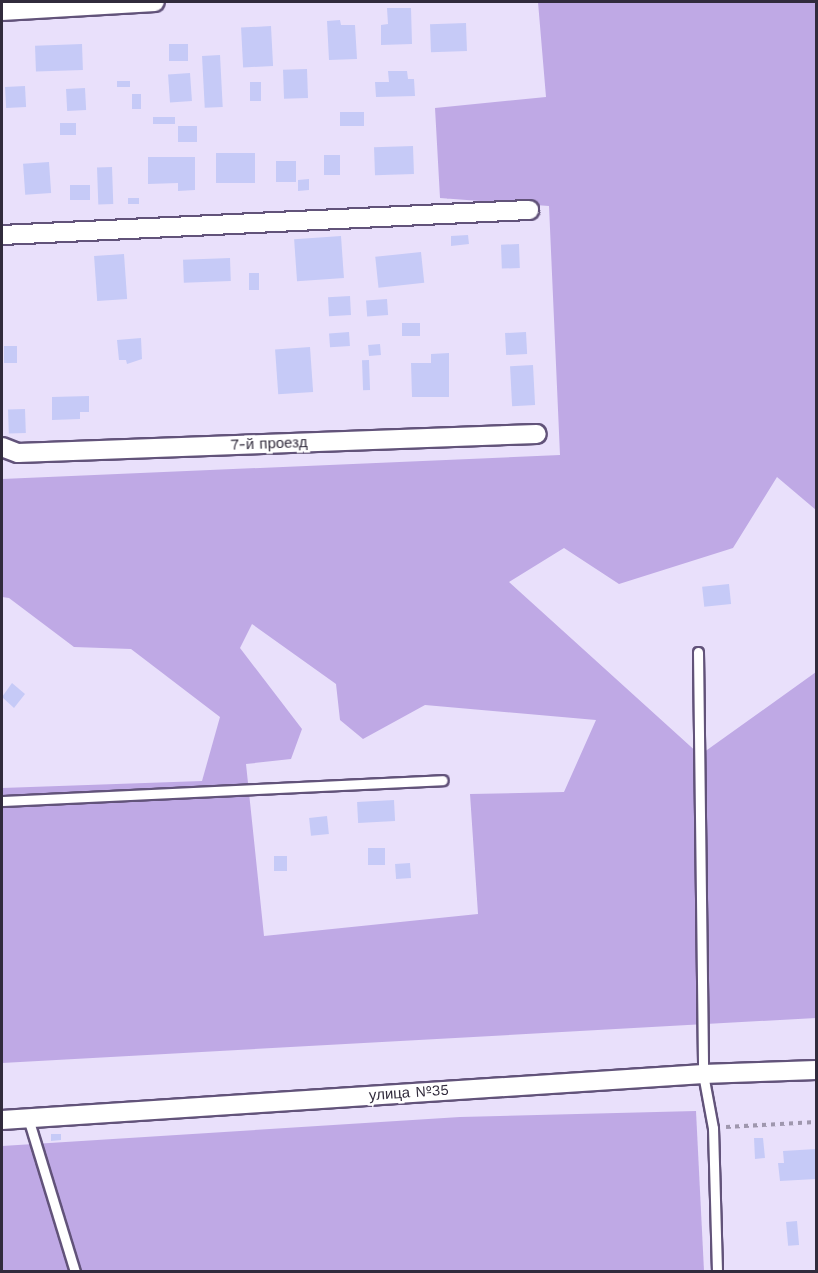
<!DOCTYPE html>
<meta charset="utf-8">
<style>
body{margin:0}
#map{position:relative;width:818px;height:1273px;overflow:hidden;background:#e9e0fb;font-family:"Work Sans",sans-serif}
div>[style]{position:absolute}
[style*='--x']{left:calc(var(--x)*1px);top:calc(var(--y)*1px);width:calc(var(--w)*1px);rotate:calc(var(--a)*1deg)}
.green>*{inset:0;background:#bfa9e5}
.building>*{inset:0;background:#c6caf7;transform-origin:0 0}
.path>*{height:4px;margin-top:-2px;transform-origin:0;background:repeating-linear-gradient(90deg,#9f97ae 0 4.5px,transparent 0 9px)}
.roads{filter:drop-shadow(2px 0 #62537a) drop-shadow(-2px 0 #62537a) drop-shadow(0 2px #62537a) drop-shadow(0 -2px #62537a)}
.service>*{height:9px;margin:-4.5px;padding:0 4.5px;transform-origin:4.5px;border-radius:4.5px;background:#fff}
.minor>*{height:18px;margin:-9px;padding:0 9px;transform-origin:9px;border-radius:9px;background:#fff}
span{translate:-50% -50%;white-space:nowrap;text-align:center;line-height:1.15;-webkit-text-stroke:5px #fff;paint-order:stroke}
.street-label{font-size:15px;color:#312b3c}
.frame{position:absolute;inset:0;border:3px solid #312b3c;pointer-events:none}
</style>
<div id="map">
<div class="green">
<i style="clip-path:polygon(evenodd,538px 2px,816px 2px,816px 510px,777px 477px,733px 548px,619px 584px,564px 548px,509px 582px,700px 755px,816px 672px,816px 1018px,2px 1063px,2px 788px,202px 781px,220px 717px,131px 649px,74px 647px,9px 598px,2px 597px,2px 479px,560px 455px,549px 206px,440px 198px,435px 108px,546px 97px,538px 2px,252px 624px,336px 684px,340px 720px,363px 739px,425px 705px,596px 720px,564px 792px,470px 794px,478px 914px,264px 936px,246px 764px,291px 759px,302px 729px,240px 648px,252px 624px)"></i>
<i style="clip-path:polygon(696px 1111px,704px 1271px,2px 1272px,2px 1146px,460px 1117px)"></i>
</div>
<div class="building">
<i style="clip-path:polygon(387px 8px,411px 8px,412px 44px,381px 45px,381px 25px,388px 24px)"></i>
<i style="clip-path:polygon(340px 20px,341px 25px,355px 25px,357px 59px,329px 60px,327px 21px)"></i>
<i style="left:466px;top:23px;width:28px;height:36px;rotate:88deg"></i>
<i style="left:271px;top:26px;width:40px;height:30px;rotate:87deg"></i>
<i style="left:82px;top:44px;width:26px;height:47px;rotate:88deg"></i>
<i style="left:169px;top:44px;width:19px;height:17px"></i>
<i style="left:220px;top:55px;width:52px;height:18px;rotate:87deg"></i>
<i style="left:307px;top:69px;width:29px;height:24px;rotate:88deg"></i>
<i style="clip-path:polygon(388px 71px,407px 71px,408px 79px,414px 79px,415px 96px,376px 97px,375px 82px,389px 82px)"></i>
<i style="left:190px;top:73px;width:28px;height:22px;rotate:86deg"></i>
<i style="left:117px;top:81px;width:13px;height:6px"></i>
<i style="left:250px;top:82px;width:11px;height:19px"></i>
<i style="left:25px;top:86px;width:21px;height:20px;rotate:87deg"></i>
<i style="left:85px;top:88px;width:22px;height:19px;rotate:87deg"></i>
<i style="left:132px;top:94px;width:9px;height:15px"></i>
<i style="left:340px;top:112px;width:24px;height:14px"></i>
<i style="left:175px;top:117px;width:7px;height:22px;rotate:90deg"></i>
<i style="left:76px;top:123px;width:12px;height:16px;rotate:90deg"></i>
<i style="left:178px;top:126px;width:19px;height:16px"></i>
<i style="left:413px;top:146px;width:28px;height:39px;rotate:88deg"></i>
<i style="left:216px;top:153px;width:39px;height:30px"></i>
<i style="left:324px;top:155px;width:16px;height:20px"></i>
<i style="clip-path:polygon(148px 157px,195px 157px,195px 190px,178px 191px,178px 183px,148px 184px)"></i>
<i style="left:276px;top:161px;width:20px;height:21px"></i>
<i style="left:49px;top:162px;width:31px;height:26px;rotate:86deg"></i>
<i style="left:112px;top:167px;width:37px;height:15px;rotate:88deg"></i>
<i style="clip-path:polygon(309px 179px,309px 190px,298px 191px,298px 180px)"></i>
<i style="left:90px;top:185px;width:15px;height:20px;rotate:90deg"></i>
<i style="left:128px;top:198px;width:11px;height:6px"></i>
<i style="clip-path:polygon(468px 235px,469px 244px,451px 246px,451px 236px)"></i>
<i style="left:341px;top:236px;width:42px;height:47px;rotate:86deg"></i>
<i style="left:519px;top:244px;width:24px;height:18px;rotate:88deg"></i>
<i style="left:421px;top:252px;width:31px;height:46px;rotate:84deg"></i>
<i style="left:124px;top:254px;width:45px;height:30px;rotate:86deg"></i>
<i style="left:230px;top:258px;width:23px;height:47px;rotate:88deg"></i>
<i style="left:249px;top:273px;width:10px;height:17px"></i>
<i style="left:350px;top:296px;width:19px;height:22px;rotate:87deg"></i>
<i style="left:387px;top:299px;width:16px;height:21px;rotate:86deg"></i>
<i style="left:402px;top:323px;width:18px;height:13px"></i>
<i style="left:349px;top:332px;width:14px;height:20px;rotate:86deg"></i>
<i style="left:526px;top:332px;width:22px;height:21px;rotate:87deg"></i>
<i style="clip-path:polygon(141px 338px,142px 359px,127px 364px,126px 360px,119px 360px,117px 340px)"></i>
<i style="left:380px;top:344px;width:11px;height:12px;rotate:85deg"></i>
<i style="left:4px;top:346px;width:13px;height:17px"></i>
<i style="left:310px;top:347px;width:45px;height:35px;rotate:86deg"></i>
<i style="clip-path:polygon(449px 353px,449px 397px,412px 397px,411px 363px,431px 363px,431px 354px)"></i>
<i style="left:369px;top:360px;width:30px;height:7px;rotate:88deg"></i>
<i style="left:533px;top:365px;width:40px;height:23px;rotate:87deg"></i>
<i style="clip-path:polygon(89px 396px,89px 412px,80px 412px,80px 419px,52px 420px,52px 397px)"></i>
<i style="left:25px;top:409px;width:24px;height:17px;rotate:88deg"></i>
<i style="left:729px;top:584px;width:20px;height:27px;rotate:84deg"></i>
<i style="clip-path:polygon(12px 683px,25px 694px,14px 708px,2px 697px)"></i>
<i style="left:394px;top:800px;width:21px;height:37px;rotate:87deg"></i>
<i style="left:327px;top:816px;width:18px;height:18px;rotate:84deg"></i>
<i style="left:368px;top:848px;width:17px;height:17px"></i>
<i style="left:287px;top:856px;width:15px;height:13px;rotate:90deg"></i>
<i style="left:410px;top:863px;width:15px;height:15px;rotate:86deg"></i>
<i style="clip-path:polygon(51px 1134px,61px 1134px,61px 1140px,51px 1141px)"></i>
<i style="clip-path:polygon(754px 1138px,763px 1138px,765px 1158px,755px 1159px)"></i>
<i style="clip-path:polygon(816px 1149px,816px 1179px,780px 1181px,778px 1163px,784px 1163px,783px 1151px)"></i>
<i style="left:797px;top:1221px;width:24px;height:11px;rotate:85deg"></i>
</div>
<div class="path">
<i style="--x:726;--y:1127;--w:90;--a:-3.2"></i>
</div>
<div class="roads">
<div class="service">
<i style="--x:698;--y:652;--w:422;--a:89.3"></i>
<i style="--x:703;--y:1074;--w:55;--a:79.5"></i>
<i style="--x:713;--y:1128;--w:144;--a:88.4"></i>
<i style="--x:2;--y:801;--w:441;--a:-2.7"></i>
<i style="--x:28;--y:1118;--w:161;--a:73"></i>
</div>
<div class="minor">
<i style="--x:2;--y:11;--w:153;--a:-3.4"></i>
<i style="--x:2;--y:235;--w:528;--a:-2.72"></i>
<i style="--x:2;--y:447;--w:17;--a:21"></i>
<i style="--x:18;--y:453;--w:519;--a:-2.1"></i>
<i style="--x:2;--y:1120;--w:703;--a:-3.75"></i>
<i style="--x:703;--y:1074;--w:113;--a:-2"></i>
</div>
</div>
<div class="street-label">
<span style="left:269px;top:444px;rotate:-2deg">7-й проезд</span>
<span style="left:409px;top:1093px;rotate:-4deg">улица №35</span>
</div>
<div class="frame"></div>
</div>
